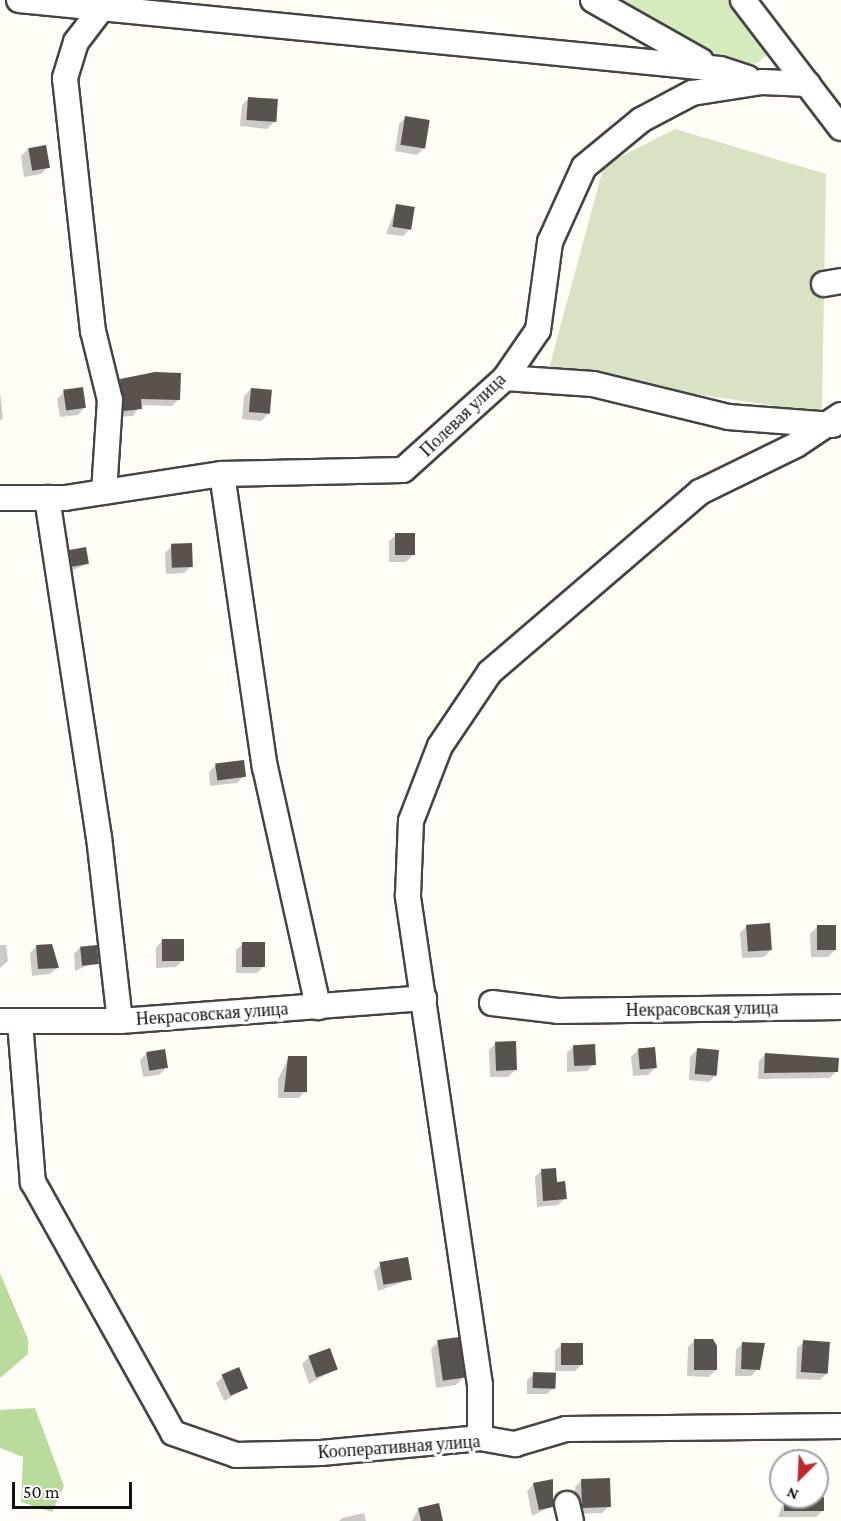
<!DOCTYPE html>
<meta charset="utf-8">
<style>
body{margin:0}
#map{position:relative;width:841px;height:1521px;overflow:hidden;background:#fffdf5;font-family:"Crimson Pro",serif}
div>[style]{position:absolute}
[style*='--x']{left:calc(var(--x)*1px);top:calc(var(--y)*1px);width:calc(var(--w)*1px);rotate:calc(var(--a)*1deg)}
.green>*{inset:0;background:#d5ebbd}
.forest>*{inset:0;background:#b9dc9c}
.cemetery>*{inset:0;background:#d9e3c4}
.shadow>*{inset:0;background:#0003}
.building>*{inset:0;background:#5a524d;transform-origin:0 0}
.roads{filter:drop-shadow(2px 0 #444) drop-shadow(-2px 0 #444) drop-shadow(0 2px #444) drop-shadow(0 -2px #444)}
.minor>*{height:24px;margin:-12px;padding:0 12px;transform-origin:12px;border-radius:12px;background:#fff}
span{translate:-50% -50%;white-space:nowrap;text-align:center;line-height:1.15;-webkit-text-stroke:6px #fff;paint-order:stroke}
.street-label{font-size:18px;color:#111}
.north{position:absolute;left:769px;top:1449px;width:60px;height:60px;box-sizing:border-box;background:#fff;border:2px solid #a0a0a0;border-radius:50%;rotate:204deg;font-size:16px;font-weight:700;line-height:24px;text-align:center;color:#111}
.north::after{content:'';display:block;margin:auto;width:21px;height:27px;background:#c4262e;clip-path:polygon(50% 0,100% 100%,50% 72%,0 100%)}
.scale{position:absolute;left:12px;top:1482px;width:120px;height:27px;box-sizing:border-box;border:3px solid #111;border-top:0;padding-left:8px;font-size:18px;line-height:21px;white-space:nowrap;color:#111;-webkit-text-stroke:4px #fff;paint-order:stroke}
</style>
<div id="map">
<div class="green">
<i style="clip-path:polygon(612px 0,736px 0,775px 49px,757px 63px,726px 67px)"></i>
</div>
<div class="forest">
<i style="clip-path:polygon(0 1273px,28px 1339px,28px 1354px,0 1378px)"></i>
<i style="clip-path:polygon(35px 1408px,64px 1486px,52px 1512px,21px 1502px,23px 1457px,0 1448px,0 1410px)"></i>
</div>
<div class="cemetery">
<i style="clip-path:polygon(675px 129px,826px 174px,822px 413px,548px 372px,604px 165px)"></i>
</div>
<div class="shadow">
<i style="clip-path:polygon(249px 98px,274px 122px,267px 129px,240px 126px,242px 105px)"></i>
<i style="clip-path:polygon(406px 117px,424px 148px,417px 155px,395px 151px,399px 124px)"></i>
<i style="clip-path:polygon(28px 149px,48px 167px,41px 174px,24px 177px,21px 156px)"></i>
<i style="clip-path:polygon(397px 205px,410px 229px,403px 236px,386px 234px)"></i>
<i style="clip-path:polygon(179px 375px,179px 399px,172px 406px,140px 405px,133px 416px,117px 417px,113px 387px,120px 380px)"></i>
<i style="clip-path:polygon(251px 389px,268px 414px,261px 421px,242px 419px,244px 396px)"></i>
<i style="clip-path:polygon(0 392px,3px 418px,0 421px)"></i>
<i style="clip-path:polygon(64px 392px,84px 408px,78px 415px,60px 417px,57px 399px)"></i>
<i style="clip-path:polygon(396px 535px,413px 555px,406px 562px,389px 562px,389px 541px)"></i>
<i style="clip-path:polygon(172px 546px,191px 566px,184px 573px,166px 574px,165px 553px)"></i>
<i style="clip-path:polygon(70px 551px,87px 564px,66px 573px,63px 558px)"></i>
<i style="clip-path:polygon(216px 765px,244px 776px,237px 783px,210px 786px,209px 772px)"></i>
<i style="clip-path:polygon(747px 926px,771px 950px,764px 957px,742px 958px,740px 933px)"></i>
<i style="clip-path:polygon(817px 927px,835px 950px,828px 957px,811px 957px,810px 934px)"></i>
<i style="clip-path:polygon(162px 941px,183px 960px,176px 967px,156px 968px,156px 948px)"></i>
<i style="clip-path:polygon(243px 944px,264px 966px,257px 973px,236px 973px,236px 950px)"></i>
<i style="clip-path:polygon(0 945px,6px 945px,8px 961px,0 968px)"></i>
<i style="clip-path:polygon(37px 946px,57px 968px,50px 974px,32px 976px,30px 953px)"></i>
<i style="clip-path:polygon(80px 947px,97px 961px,75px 971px,74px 954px)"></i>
<i style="clip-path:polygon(496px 1043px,515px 1070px,508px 1077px,490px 1077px,489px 1050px)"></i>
<i style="clip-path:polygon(574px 1046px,594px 1064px,587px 1071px,567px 1072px,567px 1053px)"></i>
<i style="clip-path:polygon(638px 1050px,655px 1068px,648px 1075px,633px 1076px,631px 1057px)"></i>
<i style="clip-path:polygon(697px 1050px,716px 1075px,709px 1082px,689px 1080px,690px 1057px)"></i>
<i style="clip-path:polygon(147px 1053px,166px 1068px,159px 1075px,143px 1077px,140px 1060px)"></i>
<i style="clip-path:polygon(765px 1054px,836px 1071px,830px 1078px,758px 1079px,759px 1061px)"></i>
<i style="clip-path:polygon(289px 1057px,305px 1091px,299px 1098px,278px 1098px,278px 1079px)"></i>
<i style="clip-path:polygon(542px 1170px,565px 1198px,558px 1205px,537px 1207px,535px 1177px)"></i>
<i style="clip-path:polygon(381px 1264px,411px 1279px,378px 1291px,374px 1271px)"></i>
<i style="clip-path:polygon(695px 1340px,716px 1370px,709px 1377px,687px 1376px,688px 1347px)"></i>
<i style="clip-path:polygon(438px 1342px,463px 1378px,456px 1385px,436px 1388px,431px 1349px)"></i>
<i style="clip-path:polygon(804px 1342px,827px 1373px,820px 1380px,796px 1379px,797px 1348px)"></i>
<i style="clip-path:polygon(743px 1343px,758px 1369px,751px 1376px,735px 1376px,736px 1350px)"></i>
<i style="clip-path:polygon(562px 1344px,582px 1364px,575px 1371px,555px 1371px,555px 1351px)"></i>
<i style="clip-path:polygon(309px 1357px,336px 1369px,309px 1384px,302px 1364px)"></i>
<i style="clip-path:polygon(534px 1374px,554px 1387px,547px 1394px,527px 1394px,527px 1380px)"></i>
<i style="clip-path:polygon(223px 1376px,247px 1388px,224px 1401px,216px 1383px)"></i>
<i style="clip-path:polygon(823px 1477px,823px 1510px,816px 1517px,778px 1517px,785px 1498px,817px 1497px,817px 1478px)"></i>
<i style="clip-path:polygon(582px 1480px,609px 1506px,602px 1513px,576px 1514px,575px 1487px)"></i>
<i style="clip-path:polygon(534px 1484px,552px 1506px,532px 1516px,527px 1491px)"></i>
<i style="clip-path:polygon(418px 1509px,441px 1521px,412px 1521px)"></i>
<i style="clip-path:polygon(364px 1513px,366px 1521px,339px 1521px,342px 1518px)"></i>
</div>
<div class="building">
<i style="left:248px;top:97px;width:30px;height:23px;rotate:4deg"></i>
<i style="left:405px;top:116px;width:25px;height:29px;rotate:9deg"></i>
<i style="left:46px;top:145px;width:23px;height:18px;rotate:80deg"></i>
<i style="left:396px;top:204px;width:19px;height:23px;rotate:9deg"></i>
<i style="clip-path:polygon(155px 372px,181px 373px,180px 400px,141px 399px,142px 409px,124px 411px,120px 379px)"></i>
<i style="left:83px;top:387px;width:21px;height:20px;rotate:82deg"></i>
<i style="left:251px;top:388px;width:21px;height:24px;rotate:5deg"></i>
<i style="left:395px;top:533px;width:20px;height:22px"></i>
<i style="left:192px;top:543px;width:24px;height:21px;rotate:88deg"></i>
<i style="left:86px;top:547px;width:17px;height:17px;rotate:80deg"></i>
<i style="left:244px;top:760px;width:17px;height:29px;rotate:83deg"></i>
<i style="left:770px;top:923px;width:27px;height:24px;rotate:86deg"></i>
<i style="left:836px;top:925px;width:25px;height:19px;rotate:90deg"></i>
<i style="left:184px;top:939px;width:22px;height:22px;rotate:90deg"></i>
<i style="left:242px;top:942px;width:23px;height:25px"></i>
<i style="clip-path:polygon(52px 944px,59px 968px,38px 969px,36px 945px)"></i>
<i style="left:97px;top:945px;width:19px;height:17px;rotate:84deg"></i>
<i style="left:516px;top:1041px;width:29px;height:21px;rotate:88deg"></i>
<i style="left:595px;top:1044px;width:21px;height:22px;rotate:87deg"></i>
<i style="left:655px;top:1047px;width:21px;height:17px;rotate:85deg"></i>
<i style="left:697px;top:1048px;width:22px;height:26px;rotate:5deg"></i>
<i style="left:165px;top:1049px;width:19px;height:19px;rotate:81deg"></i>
<i style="clip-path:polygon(765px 1053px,839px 1058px,838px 1072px,764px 1073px)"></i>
<i style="clip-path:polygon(288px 1056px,307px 1056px,307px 1092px,284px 1092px)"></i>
<i style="clip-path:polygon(556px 1168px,557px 1182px,565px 1181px,567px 1199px,543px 1201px,541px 1169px)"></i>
<i style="left:408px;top:1257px;width:23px;height:29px;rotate:80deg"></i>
<i style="left:459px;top:1337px;width:41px;height:22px;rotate:82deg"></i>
<i style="clip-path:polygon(694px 1339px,713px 1339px,717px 1346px,717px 1370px,694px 1370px)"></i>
<i style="left:803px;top:1340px;width:27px;height:32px;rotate:4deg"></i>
<i style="clip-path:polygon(742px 1342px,765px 1343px,760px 1370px,741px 1369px)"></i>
<i style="left:561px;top:1343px;width:22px;height:22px"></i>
<i style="left:330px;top:1348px;width:23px;height:23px;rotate:70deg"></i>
<i style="left:239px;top:1367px;width:23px;height:19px;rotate:67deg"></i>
<i style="left:533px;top:1372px;width:23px;height:16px;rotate:2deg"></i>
<i style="left:610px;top:1478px;width:29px;height:29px;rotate:88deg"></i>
<i style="clip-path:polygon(553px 1479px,553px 1507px,539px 1510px,533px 1483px)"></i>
<i style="left:784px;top:1497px;width:40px;height:14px"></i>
<i style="clip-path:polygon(439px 1503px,443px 1521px,421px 1521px,418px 1508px)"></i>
</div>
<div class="roads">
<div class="minor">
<i style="--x:19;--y:0;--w:704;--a:5.62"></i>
<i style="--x:720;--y:69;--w:29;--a:18"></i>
<i style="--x:593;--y:0;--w:124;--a:29.5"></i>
<i style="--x:743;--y:0;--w:161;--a:52.6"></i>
<i style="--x:102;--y:8;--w:43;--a:127.4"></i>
<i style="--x:76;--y:42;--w:38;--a:107"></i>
<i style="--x:65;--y:78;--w:255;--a:83.7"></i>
<i style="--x:93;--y:331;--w:71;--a:76.2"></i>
<i style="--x:110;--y:400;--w:92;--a:93.7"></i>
<i style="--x:824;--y:284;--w:17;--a:-10"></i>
<i style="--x:505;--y:378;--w:88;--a:3.9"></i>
<i style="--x:593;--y:384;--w:139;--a:13.7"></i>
<i style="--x:728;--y:417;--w:105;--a:4.4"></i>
<i style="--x:222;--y:474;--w:296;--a:81.7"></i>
<i style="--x:265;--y:767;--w:246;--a:77.5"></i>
<i style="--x:0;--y:498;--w:65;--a:0"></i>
<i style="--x:65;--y:498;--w:159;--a:-8.7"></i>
<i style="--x:222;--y:474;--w:181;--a:-1.3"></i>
<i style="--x:403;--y:470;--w:137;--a:-42"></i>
<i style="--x:505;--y:378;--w:58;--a:-55.5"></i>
<i style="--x:538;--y:330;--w:89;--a:-82.2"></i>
<i style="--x:550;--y:242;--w:82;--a:-65.6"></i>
<i style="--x:584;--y:167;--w:74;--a:-39.5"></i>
<i style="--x:641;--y:120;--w:58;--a:-27.9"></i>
<i style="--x:692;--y:93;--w:71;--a:-8.9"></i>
<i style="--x:762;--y:82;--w:46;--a:2.5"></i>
<i style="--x:47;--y:498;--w:343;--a:81.3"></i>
<i style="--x:99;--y:837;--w:185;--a:83.5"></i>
<i style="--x:492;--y:1003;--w:66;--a:6.9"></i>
<i style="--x:558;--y:1011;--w:283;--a:-0.8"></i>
<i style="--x:0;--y:1021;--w:120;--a:0"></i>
<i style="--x:120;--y:1021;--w:305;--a:-4.3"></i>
<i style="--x:20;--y:1022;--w:161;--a:85.4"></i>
<i style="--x:33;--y:1182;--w:287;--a:60.8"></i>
<i style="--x:173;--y:1433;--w:67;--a:19.2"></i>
<i style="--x:236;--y:1455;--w:85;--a:-1.3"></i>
<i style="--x:321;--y:1453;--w:160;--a:-5.4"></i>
<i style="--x:480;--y:1438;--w:36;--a:10"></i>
<i style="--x:515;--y:1444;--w:53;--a:-16.4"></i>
<i style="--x:566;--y:1429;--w:275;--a:-0.6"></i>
<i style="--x:480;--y:1438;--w:53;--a:-90"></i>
<i style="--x:480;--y:1385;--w:495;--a:-98.4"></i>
<i style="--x:408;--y:895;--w:74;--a:-87.7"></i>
<i style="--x:411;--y:821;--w:80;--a:-68.9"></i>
<i style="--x:440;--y:746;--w:89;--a:-56"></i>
<i style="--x:490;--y:672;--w:277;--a:-40.6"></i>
<i style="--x:700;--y:492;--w:107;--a:-26.1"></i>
<i style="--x:796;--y:445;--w:54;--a:-33.7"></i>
<i style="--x:567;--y:1504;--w:17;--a:77"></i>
</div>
</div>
<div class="street-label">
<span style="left:463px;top:415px;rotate:-44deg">Полевая улица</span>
<span style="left:702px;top:1009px;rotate:-1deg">Некрасовская улица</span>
<span style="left:212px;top:1014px;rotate:-4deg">Некрасовская улица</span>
<span style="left:399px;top:1447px;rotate:-4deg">Кооперативная улица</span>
</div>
<div class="north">N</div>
<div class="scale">50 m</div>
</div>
